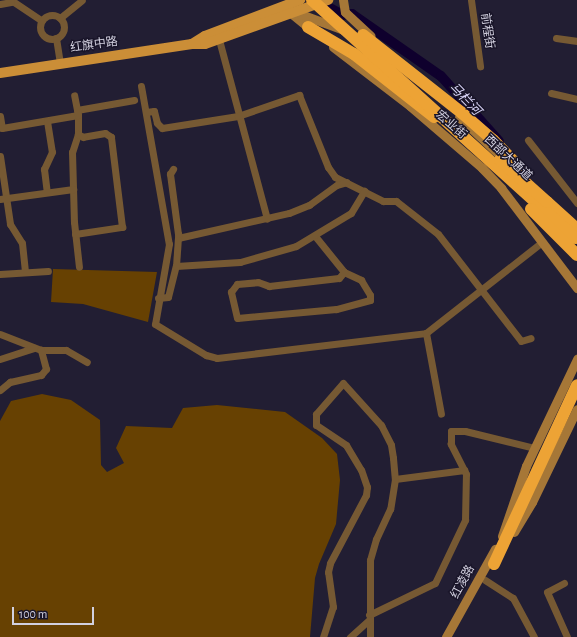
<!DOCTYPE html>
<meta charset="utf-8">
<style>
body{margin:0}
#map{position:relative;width:577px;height:637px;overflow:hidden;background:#221e33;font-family:"Alegreya Sans","Noto Sans SC",sans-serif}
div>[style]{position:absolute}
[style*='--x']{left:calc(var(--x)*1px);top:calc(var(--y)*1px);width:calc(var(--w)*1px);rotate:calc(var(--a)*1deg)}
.green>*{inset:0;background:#674102}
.river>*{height:10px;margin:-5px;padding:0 5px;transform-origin:5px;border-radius:5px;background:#0f002d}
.street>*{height:7px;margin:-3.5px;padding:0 3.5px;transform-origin:3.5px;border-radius:3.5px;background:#765933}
.street>.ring{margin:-3.5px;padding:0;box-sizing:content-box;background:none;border:7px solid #765933;border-radius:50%}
.secondary>*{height:9px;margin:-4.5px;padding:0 4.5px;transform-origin:4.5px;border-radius:4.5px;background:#a67737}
.primary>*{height:10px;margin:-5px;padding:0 5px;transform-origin:5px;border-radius:5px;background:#cb8e37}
.highway>*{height:12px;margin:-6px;padding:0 6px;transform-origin:6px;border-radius:6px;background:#eda335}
.highway-bridge>*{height:12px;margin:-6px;padding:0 6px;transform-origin:6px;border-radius:6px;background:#eda335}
span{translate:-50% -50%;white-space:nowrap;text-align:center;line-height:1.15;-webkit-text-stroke:3px #191529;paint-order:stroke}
.street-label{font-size:12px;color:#d2d0df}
.water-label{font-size:13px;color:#dcd8fb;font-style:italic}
.scale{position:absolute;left:12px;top:607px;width:82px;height:18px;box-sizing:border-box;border:2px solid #d2d0df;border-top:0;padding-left:5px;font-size:12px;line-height:14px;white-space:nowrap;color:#d2d0df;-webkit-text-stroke:3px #191529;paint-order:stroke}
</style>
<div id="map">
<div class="green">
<i style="clip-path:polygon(53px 269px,157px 272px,148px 322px,83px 304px,51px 302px)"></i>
<i style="clip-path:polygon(42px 394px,71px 400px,100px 420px,101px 465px,107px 472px,124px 463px,116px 448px,126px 426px,172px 428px,183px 408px,217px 405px,285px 412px,322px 438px,337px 454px,340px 480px,336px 524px,319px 564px,315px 578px,310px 637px,0 637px,0 421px,11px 401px)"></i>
</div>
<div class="river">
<i style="--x:319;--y:2;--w:26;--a:29"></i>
<i style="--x:342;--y:15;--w:10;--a:-6"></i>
<i style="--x:352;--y:14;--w:108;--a:34.9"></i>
<i style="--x:441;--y:76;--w:87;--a:48.3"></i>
</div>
<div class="street">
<i style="--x:11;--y:0;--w:37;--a:34"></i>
<i style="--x:471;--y:0;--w:67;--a:82.2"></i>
<i style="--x:0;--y:4;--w:11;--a:-10"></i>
<i class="ring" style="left:40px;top:15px;width:17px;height:17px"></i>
<i style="--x:60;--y:18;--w:28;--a:-39"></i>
<i style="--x:218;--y:36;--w:189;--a:75"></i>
<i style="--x:56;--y:38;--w:26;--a:81"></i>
<i style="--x:556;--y:38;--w:21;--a:8"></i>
<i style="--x:141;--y:86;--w:160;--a:80"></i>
<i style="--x:169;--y:244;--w:81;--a:99.9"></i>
<i style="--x:155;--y:324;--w:60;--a:31.3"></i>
<i style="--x:206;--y:355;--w:11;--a:15"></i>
<i style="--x:217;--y:358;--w:210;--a:-6.8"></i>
<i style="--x:426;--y:333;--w:147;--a:-38.1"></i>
<i style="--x:551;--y:93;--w:27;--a:13"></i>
<i style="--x:77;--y:110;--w:58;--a:-10"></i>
<i style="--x:146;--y:112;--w:8;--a:-7"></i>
<i style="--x:154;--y:111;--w:12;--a:76"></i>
<i style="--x:157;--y:123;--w:7;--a:45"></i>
<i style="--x:162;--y:128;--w:77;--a:-9"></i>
<i style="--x:238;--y:116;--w:65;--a:-19"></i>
<i style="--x:299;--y:95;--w:78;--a:68.1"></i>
<i style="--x:328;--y:167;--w:12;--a:55"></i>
<i style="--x:335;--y:177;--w:54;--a:26.6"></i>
<i style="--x:383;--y:201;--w:13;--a:0"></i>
<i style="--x:396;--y:201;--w:53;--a:38.2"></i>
<i style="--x:438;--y:234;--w:135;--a:52.2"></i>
<i style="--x:521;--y:341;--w:10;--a:-17"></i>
<i style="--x:78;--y:115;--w:19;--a:90"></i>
<i style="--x:78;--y:134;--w:19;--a:108"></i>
<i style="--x:72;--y:152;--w:70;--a:88.4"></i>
<i style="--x:74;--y:222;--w:45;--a:83.7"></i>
<i style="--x:0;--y:116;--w:12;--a:81"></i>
<i style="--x:2;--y:128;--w:77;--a:-9.7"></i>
<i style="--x:78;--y:115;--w:20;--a:-101"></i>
<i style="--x:47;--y:121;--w:31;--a:81"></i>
<i style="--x:52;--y:152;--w:19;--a:115"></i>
<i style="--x:44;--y:169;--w:23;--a:83"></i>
<i style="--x:528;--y:140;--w:80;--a:52.1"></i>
<i style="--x:0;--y:156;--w:69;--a:81.6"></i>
<i style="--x:10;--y:224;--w:22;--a:58"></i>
<i style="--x:22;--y:243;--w:28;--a:84"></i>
<i style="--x:0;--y:199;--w:74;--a:-7.8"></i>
<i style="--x:75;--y:234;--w:48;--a:-8.5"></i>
<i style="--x:122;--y:227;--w:91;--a:-97"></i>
<i style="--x:111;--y:137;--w:7;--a:-146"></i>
<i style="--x:105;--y:133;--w:22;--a:170"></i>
<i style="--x:83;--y:137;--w:6;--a:-149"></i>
<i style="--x:315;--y:236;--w:46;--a:51.1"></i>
<i style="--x:344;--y:272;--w:19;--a:25"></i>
<i style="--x:361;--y:280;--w:17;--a:59"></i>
<i style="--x:370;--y:295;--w:5;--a:90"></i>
<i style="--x:370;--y:300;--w:35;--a:165"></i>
<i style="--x:336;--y:309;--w:99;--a:174.8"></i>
<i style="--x:237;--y:318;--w:27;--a:-103"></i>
<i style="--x:231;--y:292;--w:10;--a:-53"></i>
<i style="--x:237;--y:284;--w:21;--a:-5"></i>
<i style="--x:258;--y:282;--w:12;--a:20"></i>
<i style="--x:269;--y:286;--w:70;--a:-6.5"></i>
<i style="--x:339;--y:278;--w:8;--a:-50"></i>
<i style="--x:178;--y:238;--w:114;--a:-12.7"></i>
<i style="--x:289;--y:213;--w:22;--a:-22"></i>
<i style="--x:309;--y:205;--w:34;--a:-36"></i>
<i style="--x:337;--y:185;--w:10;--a:-17"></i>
<i style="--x:176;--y:266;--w:64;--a:-3.6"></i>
<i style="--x:240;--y:262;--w:58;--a:-15.9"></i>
<i style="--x:296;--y:246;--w:64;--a:-31"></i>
<i style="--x:351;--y:213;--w:26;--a:-59"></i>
<i style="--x:0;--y:274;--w:48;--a:-3.6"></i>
<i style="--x:158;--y:298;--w:10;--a:-6"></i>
<i style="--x:168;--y:297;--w:32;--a:-76"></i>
<i style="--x:176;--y:266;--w:32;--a:-86"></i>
<i style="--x:178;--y:234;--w:61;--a:-97.6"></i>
<i style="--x:170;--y:174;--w:6;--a:-59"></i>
<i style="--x:426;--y:333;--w:82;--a:79.5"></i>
<i style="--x:0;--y:334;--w:44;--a:21.3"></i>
<i style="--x:41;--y:350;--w:25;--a:0"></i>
<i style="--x:66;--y:350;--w:24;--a:30"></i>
<i style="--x:0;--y:359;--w:36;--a:-18"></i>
<i style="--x:0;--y:390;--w:13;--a:-39"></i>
<i style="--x:10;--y:382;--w:32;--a:-13"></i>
<i style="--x:41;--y:375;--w:8;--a:-50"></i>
<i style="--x:46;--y:369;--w:20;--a:-105"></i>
<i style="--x:395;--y:479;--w:70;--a:-7.4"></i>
<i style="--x:485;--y:580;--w:33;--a:33"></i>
<i style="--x:513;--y:598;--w:44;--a:61.7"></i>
<i style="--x:564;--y:583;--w:19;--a:152"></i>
<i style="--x:547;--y:592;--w:49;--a:66"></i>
<i style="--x:369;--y:615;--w:73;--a:-25.9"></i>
<i style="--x:435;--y:583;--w:70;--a:-64.5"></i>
<i style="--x:465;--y:520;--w:46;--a:-88.8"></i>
<i style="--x:466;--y:474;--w:34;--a:-117"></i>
<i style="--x:451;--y:444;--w:13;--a:-90"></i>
<i style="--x:451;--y:431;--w:14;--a:0"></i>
<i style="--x:465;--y:431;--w:72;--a:13.7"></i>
<i style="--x:323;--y:637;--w:32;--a:-72"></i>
<i style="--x:333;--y:607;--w:35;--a:-98"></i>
<i style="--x:328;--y:572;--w:9;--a:-77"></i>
<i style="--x:330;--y:563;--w:77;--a:-62.1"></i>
<i style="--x:366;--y:495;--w:8;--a:-83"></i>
<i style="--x:367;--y:487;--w:18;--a:-109"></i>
<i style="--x:361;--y:470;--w:29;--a:-121"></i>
<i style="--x:346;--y:445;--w:36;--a:-146"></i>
<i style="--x:316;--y:425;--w:11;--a:-90"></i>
<i style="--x:316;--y:414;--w:41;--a:-48.9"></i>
<i style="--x:343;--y:383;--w:57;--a:47.9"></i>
<i style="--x:381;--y:425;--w:22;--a:63"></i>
<i style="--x:391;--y:445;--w:13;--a:81"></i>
<i style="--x:393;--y:458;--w:21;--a:85"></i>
<i style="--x:395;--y:479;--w:30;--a:99"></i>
<i style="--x:390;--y:509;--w:33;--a:115"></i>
<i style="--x:376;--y:539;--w:22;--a:106"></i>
<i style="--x:370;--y:560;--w:77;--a:90"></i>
<i style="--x:350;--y:637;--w:25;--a:-42"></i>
</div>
<div class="secondary">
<i style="--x:343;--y:0;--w:12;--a:81"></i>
<i style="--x:345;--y:12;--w:35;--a:43"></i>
<i style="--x:287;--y:10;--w:32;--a:39"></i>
<i style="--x:295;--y:12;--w:52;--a:20.2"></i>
<i style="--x:333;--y:47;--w:97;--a:37.5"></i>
<i style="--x:410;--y:106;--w:95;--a:40.7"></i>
<i style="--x:482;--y:168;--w:28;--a:46"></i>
<i style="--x:501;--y:188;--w:126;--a:52.8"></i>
<i style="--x:459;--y:117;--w:64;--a:43.1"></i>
<i style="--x:514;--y:532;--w:35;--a:-59"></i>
<i style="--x:532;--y:502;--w:103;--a:-64.2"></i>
<i style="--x:502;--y:536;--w:74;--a:-71.1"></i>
<i style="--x:526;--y:466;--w:119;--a:-64.5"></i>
<i style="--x:446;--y:637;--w:101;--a:-60.9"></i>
</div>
<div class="primary">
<i style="--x:192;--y:44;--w:15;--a:-32"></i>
<i style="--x:205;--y:36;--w:102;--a:-20.8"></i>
<i style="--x:0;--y:73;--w:194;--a:-8.6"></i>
<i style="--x:192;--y:44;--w:13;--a:0"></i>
<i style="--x:205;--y:44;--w:131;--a:-19.7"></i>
</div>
<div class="highway">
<i style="--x:308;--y:27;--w:53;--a:30.4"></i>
<i style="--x:354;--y:54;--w:102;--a:38.2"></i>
<i style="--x:547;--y:202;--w:40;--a:42"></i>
<i style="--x:494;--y:564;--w:197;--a:-65.1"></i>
</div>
<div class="highway-bridge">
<i style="--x:312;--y:0;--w:355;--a:42.1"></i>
<i style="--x:363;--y:35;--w:126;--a:38.2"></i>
<i style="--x:462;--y:113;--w:41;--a:41.1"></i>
<i style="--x:493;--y:140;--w:40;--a:46"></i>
<i style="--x:500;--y:160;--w:63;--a:41.8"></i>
<i style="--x:531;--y:209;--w:65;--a:45"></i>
</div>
<div class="street-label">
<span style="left:487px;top:31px;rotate:82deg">前程街</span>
<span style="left:94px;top:45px;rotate:-8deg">红旗中路</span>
<span style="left:451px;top:125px;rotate:41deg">宏业街</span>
<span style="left:508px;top:158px;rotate:43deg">西部大通道</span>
<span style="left:463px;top:582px;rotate:-62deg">红凌路</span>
</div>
<div class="water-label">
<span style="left:464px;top:100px;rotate:46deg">马栏河</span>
</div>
<div class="scale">100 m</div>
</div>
